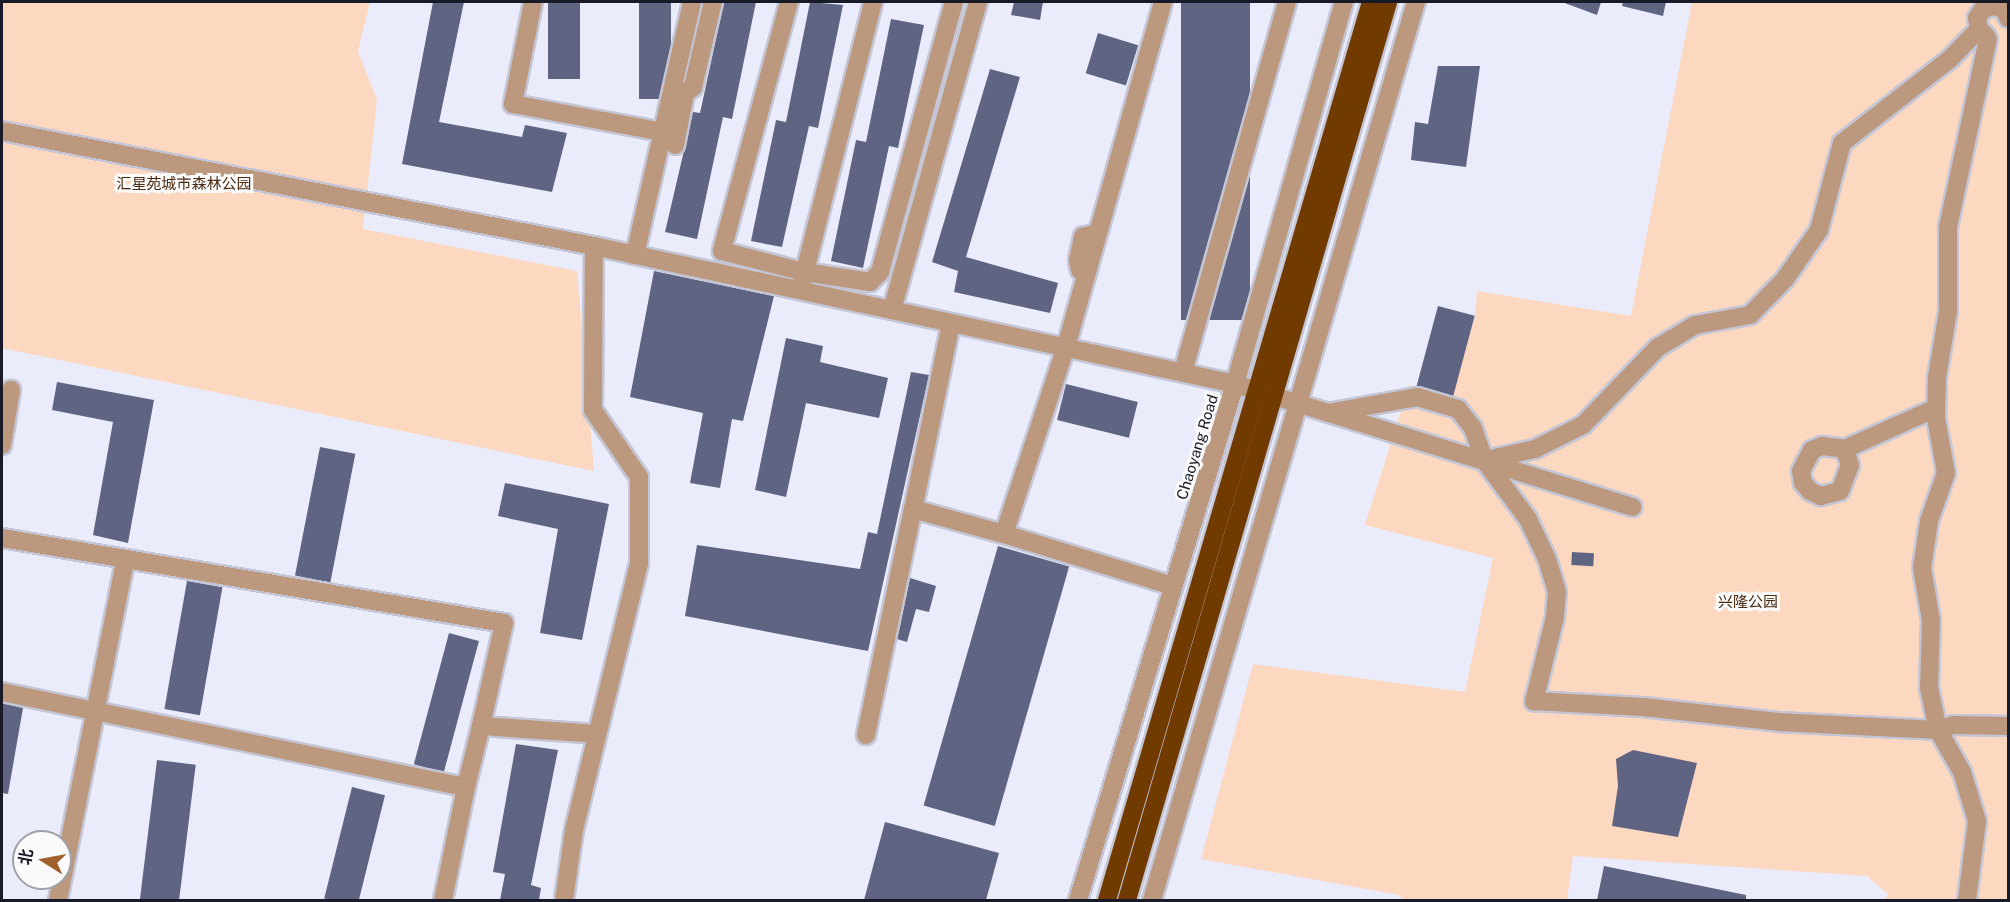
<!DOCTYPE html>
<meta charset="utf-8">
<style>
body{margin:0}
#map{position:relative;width:2010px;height:902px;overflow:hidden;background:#eaecfb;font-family:"Public Sans","Noto Sans SC",sans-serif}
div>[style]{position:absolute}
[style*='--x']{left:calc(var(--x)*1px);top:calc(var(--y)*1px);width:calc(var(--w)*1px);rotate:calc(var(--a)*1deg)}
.green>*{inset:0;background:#fbd8bf}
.building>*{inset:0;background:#606483;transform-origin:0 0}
.roads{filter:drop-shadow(2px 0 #c4c6d5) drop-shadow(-2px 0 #c4c6d5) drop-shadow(0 2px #c4c6d5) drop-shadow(0 -2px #c4c6d5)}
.minor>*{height:18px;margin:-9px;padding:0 9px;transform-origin:9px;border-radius:9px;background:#bb987e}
.highway>*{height:18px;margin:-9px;padding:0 9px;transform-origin:9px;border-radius:9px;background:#703a00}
span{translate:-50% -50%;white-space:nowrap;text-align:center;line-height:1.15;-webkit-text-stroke:6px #fafafa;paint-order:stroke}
.park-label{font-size:15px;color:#4a2a0f}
.street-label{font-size:15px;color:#191a27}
.frame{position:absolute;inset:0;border:3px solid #191a27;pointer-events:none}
.north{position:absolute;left:12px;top:830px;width:60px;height:60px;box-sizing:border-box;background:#fafafa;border:2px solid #a0a0a6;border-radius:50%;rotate:281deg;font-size:16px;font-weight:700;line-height:24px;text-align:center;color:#191a27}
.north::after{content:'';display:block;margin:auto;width:21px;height:27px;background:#a06029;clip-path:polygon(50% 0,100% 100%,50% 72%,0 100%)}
</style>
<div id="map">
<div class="green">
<i style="clip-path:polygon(2px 2px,370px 2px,358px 51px,377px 100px,363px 229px,577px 271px,594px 471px,2px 348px)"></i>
<i style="clip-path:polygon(1692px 2px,2008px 2px,2008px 900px,1885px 900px,1888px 894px,1867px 876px,1573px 856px,1567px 900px,1403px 900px,1399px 895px,1201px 859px,1253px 664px,1465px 692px,1493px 558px,1365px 525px,1409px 385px,1451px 398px,1475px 316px,1477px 291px,1631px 316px)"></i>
</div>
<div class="building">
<i style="clip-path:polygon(433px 2px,464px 2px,439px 122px,522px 137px,525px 125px,567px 133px,552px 192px,402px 164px)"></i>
<i style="left:548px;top:2px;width:32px;height:77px"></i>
<i style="left:639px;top:2px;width:32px;height:97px"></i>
<i style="clip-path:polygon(724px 2px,756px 2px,732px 119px,723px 117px,697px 239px,665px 232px,693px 112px,700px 113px)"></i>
<i style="clip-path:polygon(810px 2px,843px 5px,818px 128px,809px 126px,782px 247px,751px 241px,776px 120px,786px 122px)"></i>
<i style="clip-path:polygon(1014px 2px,1043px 2px,1040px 20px,1011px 15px)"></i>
<i style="left:1181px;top:2px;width:69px;height:318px"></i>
<i style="clip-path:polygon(1562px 2px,1601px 2px,1597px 15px)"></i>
<i style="clip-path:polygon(1623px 2px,1666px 2px,1663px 16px,1622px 6px)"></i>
<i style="clip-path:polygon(891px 19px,924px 25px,898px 148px,889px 146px,863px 268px,831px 261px,856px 140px,866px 142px)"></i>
<i style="left:1098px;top:33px;width:42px;height:42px;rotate:17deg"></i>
<i style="clip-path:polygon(1438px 66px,1480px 66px,1466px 167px,1411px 160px,1415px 122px,1428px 124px)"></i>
<i style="clip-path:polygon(990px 69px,1020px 77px,966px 257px,1058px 283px,1050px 313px,954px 292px,958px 271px,932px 262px)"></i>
<i style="clip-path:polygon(654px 271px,774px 296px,743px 421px,732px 419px,720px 488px,690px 483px,703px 413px,630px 397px)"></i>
<i style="left:1438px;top:306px;width:38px;height:84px;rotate:15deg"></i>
<i style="clip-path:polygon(786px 338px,823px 346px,820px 362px,888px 378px,879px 418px,806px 403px,786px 497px,755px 490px)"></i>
<i style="clip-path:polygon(911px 372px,929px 375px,868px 651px,685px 616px,697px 545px,860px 569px,868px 532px,877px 534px)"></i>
<i style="clip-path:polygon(57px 382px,154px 400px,128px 543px,93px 535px,113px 422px,52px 410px)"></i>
<i style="left:1066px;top:384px;width:74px;height:37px;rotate:14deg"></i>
<i style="left:320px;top:447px;width:36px;height:131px;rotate:11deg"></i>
<i style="clip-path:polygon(505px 483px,609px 504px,582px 640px,540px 633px,558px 529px,498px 516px)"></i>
<i style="left:998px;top:546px;width:74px;height:270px;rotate:16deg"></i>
<i style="left:1572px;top:552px;width:22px;height:13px;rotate:3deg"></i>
<i style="clip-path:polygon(910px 578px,936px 586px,929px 612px,916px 609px,907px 642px,897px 639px)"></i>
<i style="left:187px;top:581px;width:36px;height:130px;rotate:10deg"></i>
<i style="left:449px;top:633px;width:31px;height:136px;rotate:15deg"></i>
<i style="clip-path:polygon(2px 703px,23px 708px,8px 794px,2px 793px)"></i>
<i style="clip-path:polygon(516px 744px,558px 750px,531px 885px,541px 888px,539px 900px,500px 900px,505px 874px,493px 872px)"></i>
<i style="clip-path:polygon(1633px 750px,1697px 763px,1678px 837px,1612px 826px,1618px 786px,1616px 759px)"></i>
<i style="left:157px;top:760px;width:39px;height:142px;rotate:7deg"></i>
<i style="left:352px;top:787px;width:34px;height:115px;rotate:14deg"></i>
<i style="clip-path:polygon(885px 822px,999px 853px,986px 900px,864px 900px)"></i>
<i style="clip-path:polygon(1604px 866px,1746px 895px,1746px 900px,1597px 900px)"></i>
</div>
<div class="roads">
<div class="minor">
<i style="--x:533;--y:2;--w:104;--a:101.1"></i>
<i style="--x:513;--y:104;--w:153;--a:10.6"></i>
<i style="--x:789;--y:2;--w:258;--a:105.1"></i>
<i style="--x:722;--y:251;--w:85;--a:14.4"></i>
<i style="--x:804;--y:272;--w:67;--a:8.6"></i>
<i style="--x:870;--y:282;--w:14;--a:-45"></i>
<i style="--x:880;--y:272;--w:280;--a:-74.7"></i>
<i style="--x:1987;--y:37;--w:11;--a:-135"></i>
<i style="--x:1979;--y:29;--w:11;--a:-100"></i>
<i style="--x:1977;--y:18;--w:11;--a:-56"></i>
<i style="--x:1983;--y:9;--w:11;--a:-15"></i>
<i style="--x:1994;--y:6;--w:10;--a:17"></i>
<i style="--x:2004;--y:9;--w:10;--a:66"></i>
<i style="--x:2;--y:131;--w:603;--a:10.99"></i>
<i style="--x:594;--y:246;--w:656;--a:12.15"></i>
<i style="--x:1235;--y:384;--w:416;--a:17.2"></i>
<i style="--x:675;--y:145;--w:53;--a:-79.1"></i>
<i style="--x:685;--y:93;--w:10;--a:-37"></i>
<i style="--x:693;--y:87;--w:87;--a:-76.8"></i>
<i style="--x:635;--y:255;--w:259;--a:-77.3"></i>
<i style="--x:1080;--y:270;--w:10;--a:-101"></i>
<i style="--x:1078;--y:260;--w:24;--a:-78"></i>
<i style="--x:1083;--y:237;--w:15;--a:-16"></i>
<i style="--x:802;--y:283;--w:290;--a:-75.8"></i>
<i style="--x:892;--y:310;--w:320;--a:-74.4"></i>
<i style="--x:951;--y:323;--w:190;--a:101.5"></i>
<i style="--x:913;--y:509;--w:94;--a:15.4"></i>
<i style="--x:1004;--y:534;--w:197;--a:-71.7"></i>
<i style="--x:1066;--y:347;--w:358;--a:-74.3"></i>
<i style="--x:1183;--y:372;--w:384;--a:-74.3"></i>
<i style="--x:1333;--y:412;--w:85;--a:-10.1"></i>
<i style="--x:1417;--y:397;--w:43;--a:16.3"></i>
<i style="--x:1458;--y:409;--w:24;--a:52"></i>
<i style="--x:1473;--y:428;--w:34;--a:71"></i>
<i style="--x:1484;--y:460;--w:74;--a:53.3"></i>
<i style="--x:1528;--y:519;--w:44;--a:64.6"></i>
<i style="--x:1547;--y:559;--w:34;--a:73"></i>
<i style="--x:1557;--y:592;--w:25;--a:95"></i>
<i style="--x:1555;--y:617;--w:87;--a:104"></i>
<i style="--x:1534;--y:701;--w:109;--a:3.2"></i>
<i style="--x:1643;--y:707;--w:136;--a:6.3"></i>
<i style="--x:1778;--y:722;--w:160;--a:2.9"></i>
<i style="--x:1938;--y:730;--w:16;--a:-18"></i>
<i style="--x:1953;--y:725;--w:55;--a:1"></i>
<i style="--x:2;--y:445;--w:56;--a:-80.7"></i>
<i style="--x:1845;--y:449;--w:17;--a:73"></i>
<i style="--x:1850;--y:465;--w:28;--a:111"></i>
<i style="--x:1840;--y:491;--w:20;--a:165"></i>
<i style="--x:1821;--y:496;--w:12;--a:-156"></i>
<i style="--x:1810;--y:491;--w:11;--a:-131"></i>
<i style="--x:1803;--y:483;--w:12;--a:-99"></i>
<i style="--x:1801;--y:471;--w:24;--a:-62"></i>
<i style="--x:1812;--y:450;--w:11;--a:-22"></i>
<i style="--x:1822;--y:446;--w:23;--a:7"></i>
<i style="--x:1845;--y:449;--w:100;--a:-24.3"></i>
<i style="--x:1486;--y:460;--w:50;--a:-12.7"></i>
<i style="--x:1535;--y:449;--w:54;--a:-26.6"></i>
<i style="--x:1583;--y:425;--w:107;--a:-46.1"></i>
<i style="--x:1657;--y:348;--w:44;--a:-31.2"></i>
<i style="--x:1695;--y:325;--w:56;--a:-10.3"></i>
<i style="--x:1750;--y:315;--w:50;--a:-45.8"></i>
<i style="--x:1785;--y:279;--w:60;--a:-55.2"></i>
<i style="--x:1819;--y:230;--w:90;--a:-75.2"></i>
<i style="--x:1842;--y:143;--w:137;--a:-37.9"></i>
<i style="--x:1950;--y:59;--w:42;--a:-46"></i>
<i style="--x:1004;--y:534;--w:177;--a:17.1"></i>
<i style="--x:2;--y:538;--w:509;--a:9.61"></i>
<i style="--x:504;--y:623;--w:106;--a:102.6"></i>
<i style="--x:2;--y:692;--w:474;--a:11.6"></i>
<i style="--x:466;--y:787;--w:63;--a:-76.2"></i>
<i style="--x:481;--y:726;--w:116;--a:3.9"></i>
<i style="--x:866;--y:735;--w:231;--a:-78.3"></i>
<i style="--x:58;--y:900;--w:346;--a:-78.8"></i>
<i style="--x:443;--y:900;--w:115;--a:-78.5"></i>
<i style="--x:564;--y:900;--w:71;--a:-81.9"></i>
<i style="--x:574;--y:830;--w:275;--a:-76.3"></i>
<i style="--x:639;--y:563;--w:86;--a:-90"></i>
<i style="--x:639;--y:477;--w:81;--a:-124.5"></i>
<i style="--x:593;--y:410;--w:164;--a:-89.7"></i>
<i style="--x:1078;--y:900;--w:539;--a:-73.08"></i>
<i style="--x:1235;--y:384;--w:397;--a:-74.1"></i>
<i style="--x:1152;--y:900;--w:936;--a:-73.62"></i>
<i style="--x:1967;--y:900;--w:80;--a:-82.8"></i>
<i style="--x:1977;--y:821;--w:51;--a:-107"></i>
<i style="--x:1962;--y:772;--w:48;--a:-119.7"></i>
<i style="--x:1938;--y:730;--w:43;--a:-102.1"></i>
<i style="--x:1929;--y:688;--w:68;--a:-88.3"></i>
<i style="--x:1931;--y:620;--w:53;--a:-99.8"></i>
<i style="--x:1922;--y:568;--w:48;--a:-81.5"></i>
<i style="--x:1929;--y:521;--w:51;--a:-70.5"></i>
<i style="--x:1946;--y:473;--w:56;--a:-100.3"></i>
<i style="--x:1936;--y:418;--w:41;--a:-88.6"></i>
<i style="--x:1937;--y:377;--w:67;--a:-80.5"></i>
<i style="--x:1948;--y:311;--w:84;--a:-90"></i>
<i style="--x:1948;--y:227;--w:192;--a:-78"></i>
</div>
<div class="highway">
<i style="--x:1107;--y:900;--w:936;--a:-73.62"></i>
<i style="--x:1127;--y:900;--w:935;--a:-73.79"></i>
</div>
</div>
<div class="park-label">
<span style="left:184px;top:184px">汇星苑城市森林公园</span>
<span style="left:1748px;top:602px">兴隆公园</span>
</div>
<div class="street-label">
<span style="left:1197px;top:447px;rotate:-73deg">Chaoyang Road</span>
</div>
<div class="frame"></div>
<div class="north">北</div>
</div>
